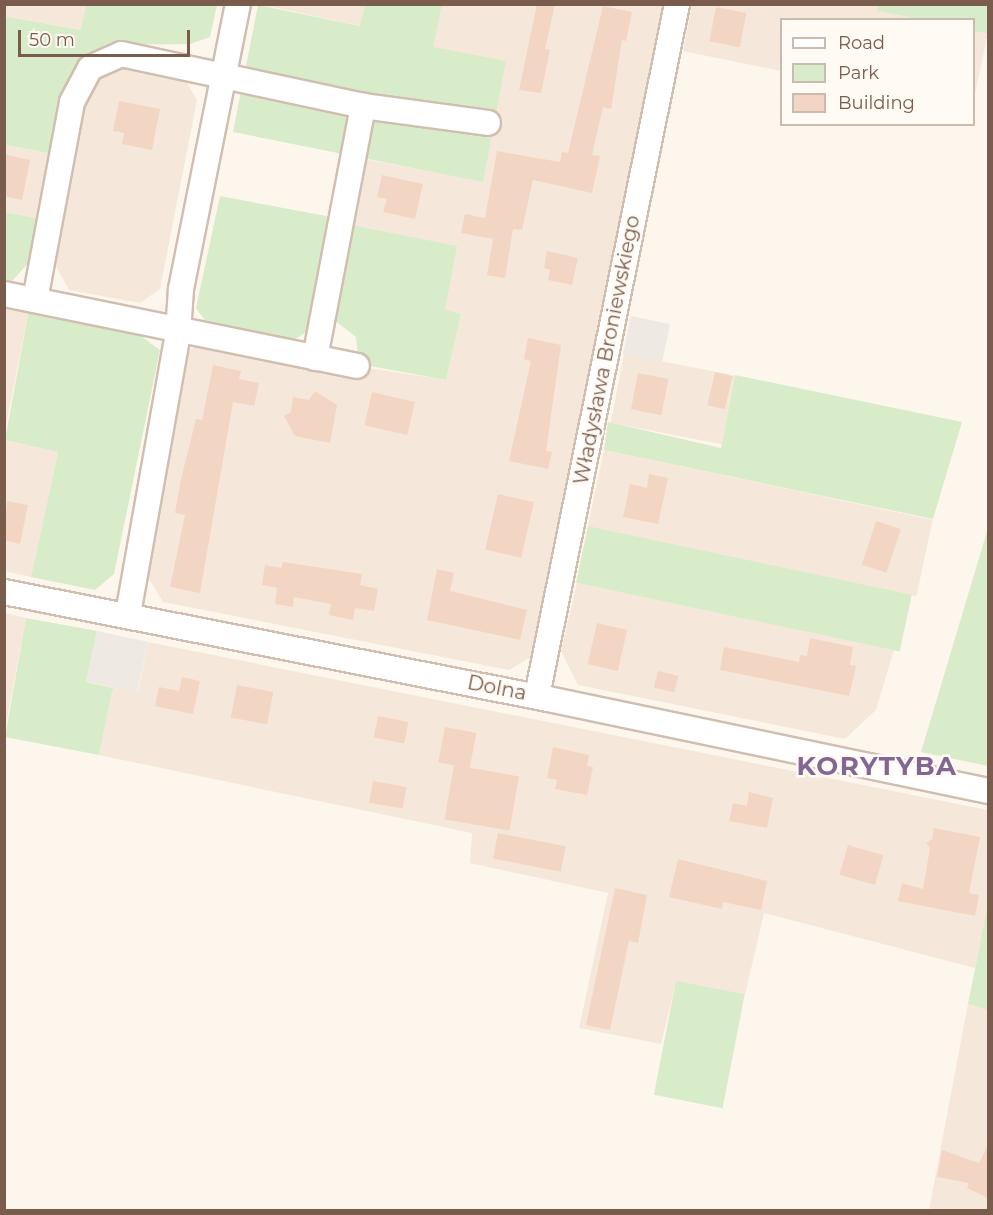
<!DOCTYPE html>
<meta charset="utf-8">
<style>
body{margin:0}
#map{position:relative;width:993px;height:1215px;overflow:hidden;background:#fdf6ec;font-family:Montserrat,sans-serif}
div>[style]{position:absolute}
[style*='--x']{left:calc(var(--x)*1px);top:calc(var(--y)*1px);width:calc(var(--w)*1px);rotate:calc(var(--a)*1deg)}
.residential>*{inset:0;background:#f5e8da;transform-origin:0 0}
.industrial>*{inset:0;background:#efe9e4;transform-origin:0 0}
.green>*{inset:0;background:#d8ecc9;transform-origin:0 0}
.building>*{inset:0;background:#f3d5c3;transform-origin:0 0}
.roads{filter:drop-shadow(2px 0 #d1beb0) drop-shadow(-2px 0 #d1beb0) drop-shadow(0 2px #d1beb0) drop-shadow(0 -2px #d1beb0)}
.minor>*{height:24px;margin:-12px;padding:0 12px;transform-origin:12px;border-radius:12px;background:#fff}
span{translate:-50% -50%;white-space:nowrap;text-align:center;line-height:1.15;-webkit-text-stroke:5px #fffaf3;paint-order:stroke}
.street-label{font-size:20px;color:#7a5c4d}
.district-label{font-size:26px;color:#846695;font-weight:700;letter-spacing:1.5px}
.frame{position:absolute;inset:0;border:6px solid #7a5c4d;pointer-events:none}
.legend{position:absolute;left:780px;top:18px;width:195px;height:108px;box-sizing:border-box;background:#fffaf3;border:2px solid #cabbb1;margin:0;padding:8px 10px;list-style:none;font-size:18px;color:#7a5c4d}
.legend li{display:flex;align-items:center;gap:12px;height:30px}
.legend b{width:30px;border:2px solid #cabbb1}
.scale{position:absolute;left:18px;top:30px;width:172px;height:27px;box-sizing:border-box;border:3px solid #7a5c4d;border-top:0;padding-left:8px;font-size:18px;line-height:21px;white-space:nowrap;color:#7a5c4d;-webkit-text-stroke:4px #fffaf3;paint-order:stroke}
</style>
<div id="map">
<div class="residential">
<i style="clip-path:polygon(258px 4px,365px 5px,361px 26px)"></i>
<i style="clip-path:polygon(4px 5px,86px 5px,82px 30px,5px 16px)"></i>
<i style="clip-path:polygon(442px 5px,663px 5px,531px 657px,509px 670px,163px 602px,145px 572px,188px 351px,201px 342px,446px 380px,461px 314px,445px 311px,351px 225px,364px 159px,483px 181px,432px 47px)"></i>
<i style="clip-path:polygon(692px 5px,878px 5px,878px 11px,919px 19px,782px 20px,781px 71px,683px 51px)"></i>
<i style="left:974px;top:31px;width:14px;height:78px;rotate:12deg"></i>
<i style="clip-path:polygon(114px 65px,184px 78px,197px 100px,160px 289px,140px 303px,69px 290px,53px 261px,86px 86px)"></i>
<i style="clip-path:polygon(4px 145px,53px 154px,41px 219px,5px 212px)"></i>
<i style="clip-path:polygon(5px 304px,29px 309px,5px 430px)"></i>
<i style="left:624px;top:354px;width:113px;height:70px;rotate:11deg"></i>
<i style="clip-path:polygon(5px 440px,58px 452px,31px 577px,5px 571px)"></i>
<i style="left:604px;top:450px;width:336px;height:78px;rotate:12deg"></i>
<i style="clip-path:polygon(577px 583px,894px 650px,876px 710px,845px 739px,578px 685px,561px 651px)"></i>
<i style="clip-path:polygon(5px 613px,26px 618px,5px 730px)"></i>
<i style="clip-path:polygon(148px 642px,988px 810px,988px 910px,975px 968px,764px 913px,745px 995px,676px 982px,661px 1044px,579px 1028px,608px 893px,470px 863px,472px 833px,99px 755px,113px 688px,138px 692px)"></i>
<i style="clip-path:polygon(968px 1004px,988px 1010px,988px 1210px,929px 1210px)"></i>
</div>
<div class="industrial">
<i style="left:631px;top:316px;width:40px;height:39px;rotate:12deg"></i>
<i style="left:97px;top:631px;width:52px;height:52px;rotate:12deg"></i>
</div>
<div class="green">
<i style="clip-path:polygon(86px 5px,217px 5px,210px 37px,190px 44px,107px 45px,75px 71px,53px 154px,5px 145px,4px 16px,81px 30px)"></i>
<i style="clip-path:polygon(258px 5px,360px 26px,365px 5px,442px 5px,433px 47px,506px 61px,483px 182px,233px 132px)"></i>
<i style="clip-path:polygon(878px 5px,988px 5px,988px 34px,974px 31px,974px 20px,919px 19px,877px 11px)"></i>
<i style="clip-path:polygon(220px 196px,331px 217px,308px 331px,292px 341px,206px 322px,196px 308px)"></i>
<i style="clip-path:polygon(4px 212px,41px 219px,33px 258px,12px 281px,5px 279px)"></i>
<i style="clip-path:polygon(351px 225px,457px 246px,445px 310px,461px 314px,446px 380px,359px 364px,356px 337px,334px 320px)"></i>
<i style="clip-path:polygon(29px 309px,134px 331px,160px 350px,114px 574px,95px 590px,31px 577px,58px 452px,5px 440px)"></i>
<i style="clip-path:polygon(735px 375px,962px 422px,933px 519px,604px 450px,608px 422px,721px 448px)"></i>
<i style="left:588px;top:526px;width:331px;height:58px;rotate:12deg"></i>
<i style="clip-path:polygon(988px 528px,988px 766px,921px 752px)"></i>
<i style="clip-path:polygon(26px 618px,97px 631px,86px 682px,113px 688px,99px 755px,5px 737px)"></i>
<i style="clip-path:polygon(987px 909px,988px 910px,988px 1010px,968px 1004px)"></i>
<i style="left:676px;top:981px;width:70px;height:116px;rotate:11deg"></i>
</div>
<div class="building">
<i style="clip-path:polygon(537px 4px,555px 4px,545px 49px,550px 50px,541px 93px,519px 90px)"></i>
<i style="clip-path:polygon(603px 6px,632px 12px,626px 41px,622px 40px,611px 109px,603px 107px,592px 155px,600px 156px,592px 193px,533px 180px,522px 230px,513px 229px,505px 278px,487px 275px,493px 239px,461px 233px,465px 214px,485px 218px,497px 151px,560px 162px,562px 152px,568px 153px)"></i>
<i style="left:716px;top:7px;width:31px;height:35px;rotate:11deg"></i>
<i style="clip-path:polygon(119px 101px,160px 109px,152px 150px,122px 144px,124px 133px,113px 131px)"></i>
<i style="clip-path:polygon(4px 154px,30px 160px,22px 200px,4px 196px)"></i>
<i style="clip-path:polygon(382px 175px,423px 184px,415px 219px,383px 212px,387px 199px,377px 197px)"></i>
<i style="clip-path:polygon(547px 251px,578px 258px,572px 285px,548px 280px,550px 270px,544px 268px)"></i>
<i style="clip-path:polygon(528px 338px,561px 345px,546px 451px,552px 452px,548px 469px,509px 461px,531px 361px,524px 359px)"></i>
<i style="clip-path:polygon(213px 365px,241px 371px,239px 379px,259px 383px,254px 406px,233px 402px,200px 593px,170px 587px,185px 515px,175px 513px,181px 479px,196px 419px,202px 420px)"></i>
<i style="left:715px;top:372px;width:18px;height:34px;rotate:13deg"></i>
<i style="left:638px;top:373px;width:31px;height:37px;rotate:11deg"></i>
<i style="clip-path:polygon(315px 391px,337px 405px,330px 443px,295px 436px,284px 416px,291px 412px,293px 397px,309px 400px)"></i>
<i style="left:372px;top:392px;width:44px;height:34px;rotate:13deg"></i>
<i style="clip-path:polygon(649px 474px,668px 478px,658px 524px,623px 517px,630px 484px,647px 488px)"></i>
<i style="left:498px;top:494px;width:37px;height:57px;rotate:13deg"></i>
<i style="clip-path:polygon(7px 501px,28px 505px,20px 544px,4px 540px)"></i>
<i style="left:876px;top:521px;width:26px;height:46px;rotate:18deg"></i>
<i style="clip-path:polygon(283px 562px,362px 574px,360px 585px,378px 589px,374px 611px,355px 608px,353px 620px,329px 615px,331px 604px,294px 597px,293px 607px,275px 604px,277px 588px,262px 585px,265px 565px,281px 568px)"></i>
<i style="clip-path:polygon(437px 569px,454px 573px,450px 591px,527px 610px,520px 640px,427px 620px)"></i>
<i style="left:597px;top:623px;width:31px;height:42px;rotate:13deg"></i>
<i style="clip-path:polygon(810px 638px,853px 647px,850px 665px,856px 666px,849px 696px,720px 670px,724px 647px,799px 662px,800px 655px,807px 656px)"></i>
<i style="left:658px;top:671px;width:21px;height:17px;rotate:14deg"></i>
<i style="clip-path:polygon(182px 677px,200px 681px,193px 714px,155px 706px,159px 687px,179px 691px)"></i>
<i style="left:237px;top:685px;width:37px;height:33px;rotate:11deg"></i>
<i style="left:378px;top:716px;width:31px;height:22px;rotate:11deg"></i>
<i style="left:445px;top:727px;width:32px;height:36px;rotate:11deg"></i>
<i style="clip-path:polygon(553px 747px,589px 755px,587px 766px,593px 767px,587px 795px,555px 789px,557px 780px,547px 778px)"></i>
<i style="left:454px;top:765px;width:66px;height:55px;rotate:10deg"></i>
<i style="left:373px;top:781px;width:34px;height:22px;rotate:10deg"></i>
<i style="clip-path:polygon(749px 792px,773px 798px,767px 828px,729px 821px,733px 803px,747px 806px)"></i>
<i style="clip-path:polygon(934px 828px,980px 837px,969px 893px,979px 895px,975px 916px,898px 901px,902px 883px,923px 889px,930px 848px,926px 843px,932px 839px)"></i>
<i style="left:498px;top:833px;width:69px;height:26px;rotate:11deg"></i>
<i style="left:848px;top:845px;width:37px;height:31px;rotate:16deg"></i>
<i style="clip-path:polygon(678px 859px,767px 881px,761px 910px,723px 902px,722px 909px,669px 897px)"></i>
<i style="clip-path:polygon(615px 888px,647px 895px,638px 943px,629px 941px,610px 1030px,586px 1025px)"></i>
<i style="clip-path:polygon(988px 1144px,988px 1198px,967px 1188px,969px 1183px,937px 1177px,942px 1150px,979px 1163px)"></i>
</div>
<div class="roads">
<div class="minor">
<i style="--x:4;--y:294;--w:360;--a:11.5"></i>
<i style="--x:35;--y:300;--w:201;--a:-79.4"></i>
<i style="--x:72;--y:102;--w:38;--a:-62"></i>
<i style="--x:90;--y:68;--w:34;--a:-24"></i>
<i style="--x:121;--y:54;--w:248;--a:12.1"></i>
<i style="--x:363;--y:106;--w:126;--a:7.7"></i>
<i style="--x:315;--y:358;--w:257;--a:-79.2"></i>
<i style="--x:4;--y:592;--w:554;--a:11.13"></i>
<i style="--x:548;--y:699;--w:450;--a:11.8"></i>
<i style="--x:128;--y:614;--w:286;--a:-79.9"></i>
<i style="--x:178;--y:332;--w:43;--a:-86"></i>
<i style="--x:181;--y:289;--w:291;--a:-78.7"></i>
<i style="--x:537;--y:696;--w:706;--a:-78.56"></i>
</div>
</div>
<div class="street-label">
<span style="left:607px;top:350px;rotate:-79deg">Władysława Broniewskiego</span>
<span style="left:497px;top:688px;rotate:11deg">Dolna</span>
</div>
<div class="district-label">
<span style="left:877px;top:767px">KORYTYBA</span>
</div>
<div class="frame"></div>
<ul class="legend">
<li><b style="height:8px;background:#fff"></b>Road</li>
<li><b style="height:16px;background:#d8ecc9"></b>Park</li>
<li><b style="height:16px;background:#f3d5c3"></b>Building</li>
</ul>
<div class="scale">50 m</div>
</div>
